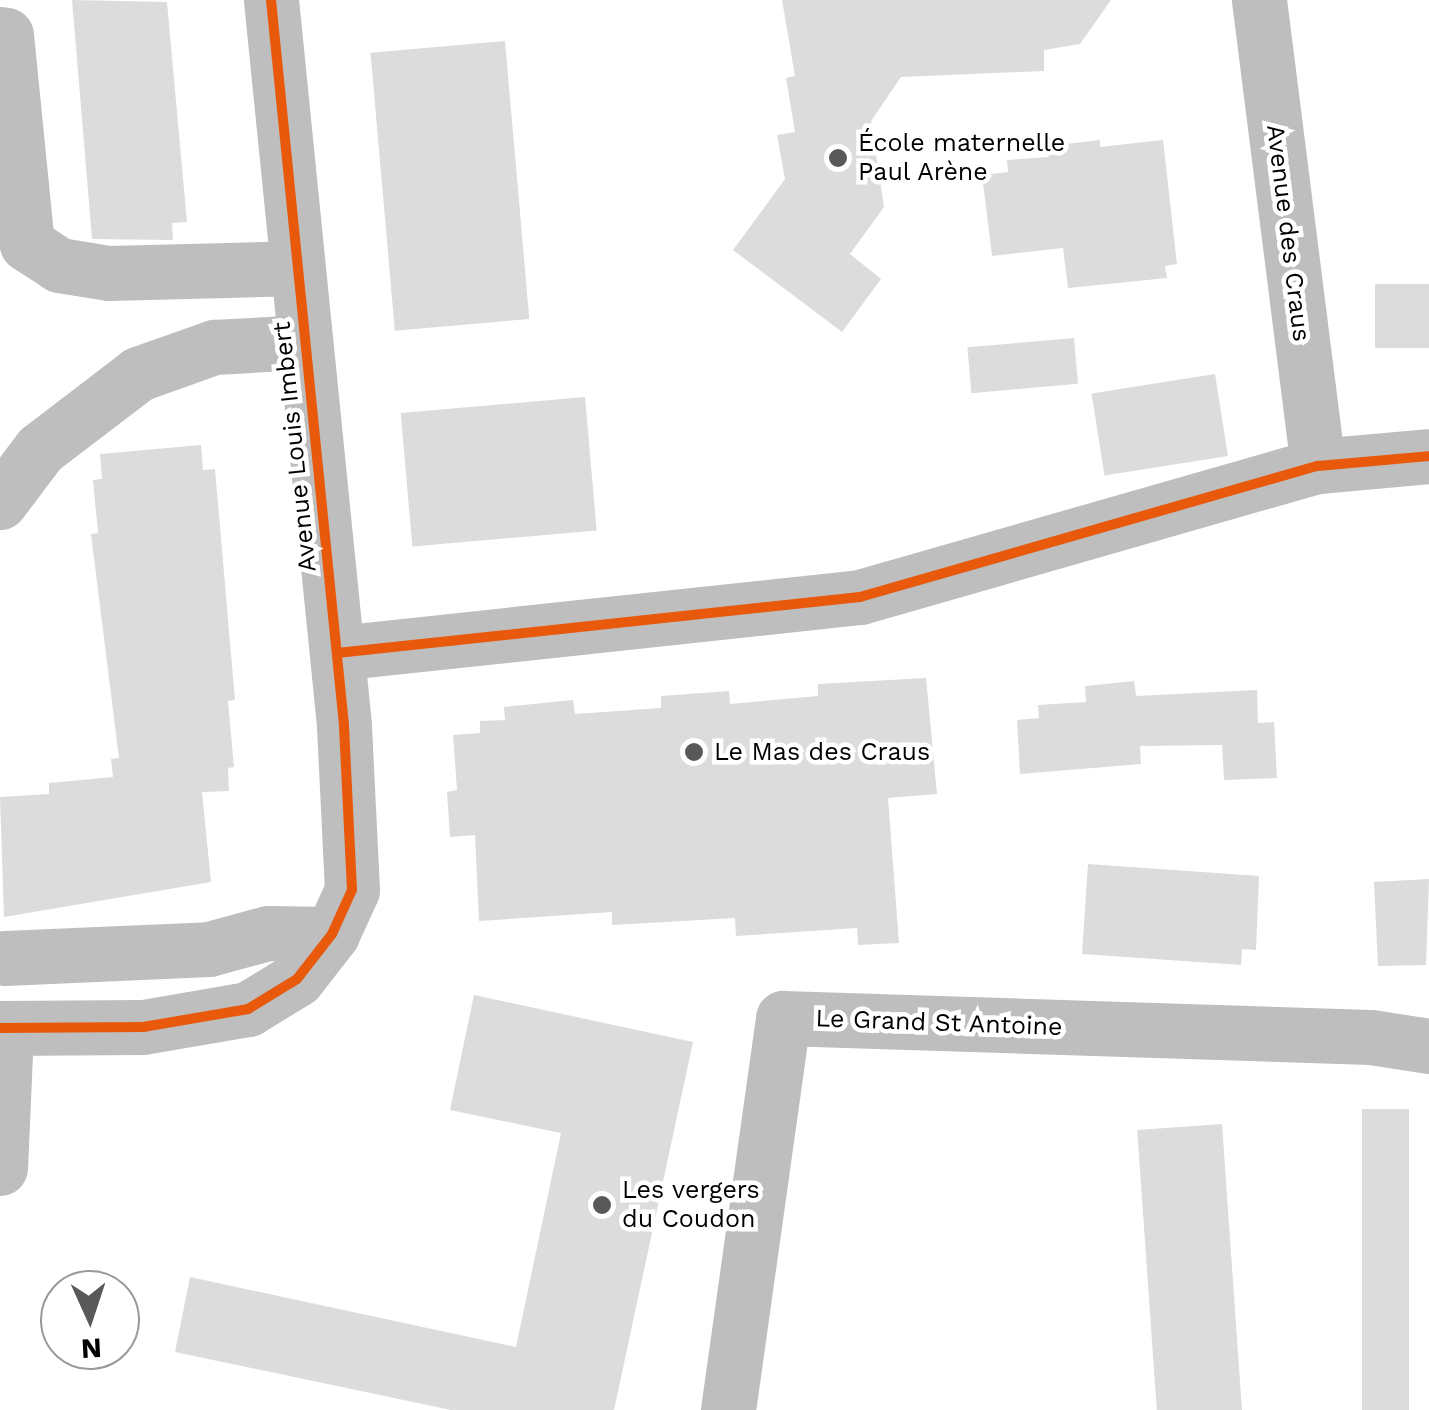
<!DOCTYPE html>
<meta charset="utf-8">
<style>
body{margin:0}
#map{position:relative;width:1429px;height:1410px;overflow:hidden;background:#fff;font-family:"Work Sans",sans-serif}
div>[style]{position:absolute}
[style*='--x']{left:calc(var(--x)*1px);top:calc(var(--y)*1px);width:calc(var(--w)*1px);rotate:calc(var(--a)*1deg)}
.building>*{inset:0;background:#dcdcdc;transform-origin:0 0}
.minor>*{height:55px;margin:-27.5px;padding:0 27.5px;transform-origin:27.5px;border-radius:27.5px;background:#bebebe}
.cycleway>*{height:10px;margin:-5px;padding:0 5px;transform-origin:5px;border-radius:5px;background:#e8590c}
.dots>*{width:28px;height:28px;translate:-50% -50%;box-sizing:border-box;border:5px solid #fff;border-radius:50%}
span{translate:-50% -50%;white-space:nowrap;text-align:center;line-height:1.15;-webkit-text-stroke:9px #fff;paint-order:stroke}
.poi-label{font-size:25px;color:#000}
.left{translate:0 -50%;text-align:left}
.street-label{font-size:25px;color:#000}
.north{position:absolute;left:40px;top:1270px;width:100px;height:100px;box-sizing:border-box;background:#fff;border:2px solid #999;border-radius:50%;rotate:177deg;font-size:28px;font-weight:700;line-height:40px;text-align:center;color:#000}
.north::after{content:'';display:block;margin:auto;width:35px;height:45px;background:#595959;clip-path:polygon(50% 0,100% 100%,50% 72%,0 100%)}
</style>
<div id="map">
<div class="building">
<i style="clip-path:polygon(72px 0,167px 2px,187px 222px,172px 223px,173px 240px,92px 239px)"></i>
<i style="clip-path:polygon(782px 0,1111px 0,1080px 44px,1044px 50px,1044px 71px,901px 77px,871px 121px,884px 207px,850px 254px,881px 279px,842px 332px,733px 250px,785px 179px,777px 135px,795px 132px,786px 78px,795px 76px)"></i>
<i style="left:505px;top:41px;width:279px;height:135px;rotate:85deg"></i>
<i style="clip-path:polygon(1100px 140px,1100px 147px,1163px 140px,1177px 264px,1165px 266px,1167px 278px,1068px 288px,1063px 248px,992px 256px,982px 175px,1008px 172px,1007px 160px,1048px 157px,1049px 146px)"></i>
<i style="left:1429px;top:284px;width:64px;height:54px;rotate:90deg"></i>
<i style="left:1074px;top:338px;width:46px;height:107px;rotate:85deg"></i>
<i style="left:1215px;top:374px;width:83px;height:125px;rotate:81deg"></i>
<i style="left:585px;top:397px;width:134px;height:185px;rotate:85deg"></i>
<i style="clip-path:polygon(201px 445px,203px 470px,215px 469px,235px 700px,228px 701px,234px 767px,228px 768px,229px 791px,202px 792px,211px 882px,4px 917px,0 797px,49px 794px,49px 783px,113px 777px,111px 759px,119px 758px,91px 534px,98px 533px,93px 480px,102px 479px,100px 454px)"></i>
<i style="clip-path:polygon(926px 678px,937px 794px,888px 798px,899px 943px,858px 945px,857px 928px,736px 936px,735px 918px,612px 925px,612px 912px,479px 921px,475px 835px,450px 837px,447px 792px,457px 790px,453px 735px,480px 733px,480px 721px,505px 720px,504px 707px,573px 700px,575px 714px,661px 708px,661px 696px,729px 691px,730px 704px,818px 696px,818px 684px)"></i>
<i style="clip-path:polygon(1134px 681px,1136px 696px,1257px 690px,1258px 723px,1274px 722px,1277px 778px,1224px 780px,1222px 745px,1140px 746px,1141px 764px,1020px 774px,1017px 720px,1039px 718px,1038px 705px,1086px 702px,1085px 686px)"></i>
<i style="clip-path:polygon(1088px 864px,1259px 876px,1256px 950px,1242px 949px,1241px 965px,1082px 954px)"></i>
<i style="clip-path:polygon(1429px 879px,1426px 965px,1378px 966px,1374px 882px)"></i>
<i style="clip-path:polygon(474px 995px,693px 1042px,614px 1410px,451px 1410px,175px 1352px,190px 1277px,516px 1347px,561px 1133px,450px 1110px)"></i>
<i style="left:1362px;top:1109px;width:47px;height:301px"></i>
<i style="left:1222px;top:1124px;width:287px;height:85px;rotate:86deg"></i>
</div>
<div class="minor">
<i style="--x:1259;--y:0;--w:470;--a:82.8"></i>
<i style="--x:0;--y:34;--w:6;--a:9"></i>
<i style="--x:6;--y:35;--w:210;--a:84.3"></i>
<i style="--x:27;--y:244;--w:38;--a:33"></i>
<i style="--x:59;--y:265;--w:51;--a:9.1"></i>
<i style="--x:109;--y:273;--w:188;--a:-1.5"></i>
<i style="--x:0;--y:502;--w:66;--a:-53"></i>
<i style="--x:40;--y:449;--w:123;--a:-37.4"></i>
<i style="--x:138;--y:374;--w:81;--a:-19.6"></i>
<i style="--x:214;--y:347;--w:90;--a:-3.2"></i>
<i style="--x:337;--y:653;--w:526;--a:-6.11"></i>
<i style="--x:860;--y:597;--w:476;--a:-16"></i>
<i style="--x:1318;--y:466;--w:111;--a:-5.1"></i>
<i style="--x:5;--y:958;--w:204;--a:-2.5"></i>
<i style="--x:209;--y:949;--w:61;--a:-15.2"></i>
<i style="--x:268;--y:933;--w:64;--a:0.9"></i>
<i style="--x:0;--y:1028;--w:143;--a:-0.4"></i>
<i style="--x:143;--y:1027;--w:107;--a:-9.7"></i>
<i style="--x:248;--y:1009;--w:57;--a:-31.5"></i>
<i style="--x:297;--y:979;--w:57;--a:-52.1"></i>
<i style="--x:332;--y:934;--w:48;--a:-65.6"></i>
<i style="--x:352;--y:890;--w:165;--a:-92.8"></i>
<i style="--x:344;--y:725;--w:729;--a:-95.75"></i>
<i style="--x:0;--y:1168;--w:140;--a:-87.5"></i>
<i style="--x:728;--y:1410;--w:396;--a:-82"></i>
<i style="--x:783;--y:1018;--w:588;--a:1.85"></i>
<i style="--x:1371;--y:1037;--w:59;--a:8.8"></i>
</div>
<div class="cycleway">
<i style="--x:337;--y:653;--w:526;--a:-6.11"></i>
<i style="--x:860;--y:597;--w:476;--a:-16"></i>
<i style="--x:1318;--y:466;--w:111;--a:-5.1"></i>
<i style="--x:0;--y:1028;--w:143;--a:-0.4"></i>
<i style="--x:143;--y:1027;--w:107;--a:-9.7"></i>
<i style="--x:248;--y:1009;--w:57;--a:-31.5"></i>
<i style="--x:297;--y:979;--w:57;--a:-52.1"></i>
<i style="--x:332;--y:934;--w:48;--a:-65.6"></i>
<i style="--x:352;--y:890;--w:165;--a:-92.8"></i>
<i style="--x:344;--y:725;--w:729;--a:-95.75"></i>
</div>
<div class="dots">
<i style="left:838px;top:158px;background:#595959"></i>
<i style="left:694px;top:752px;background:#595959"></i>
<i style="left:602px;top:1205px;background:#595959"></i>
</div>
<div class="poi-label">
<span class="left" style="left:858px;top:158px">École maternelle<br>Paul Arène</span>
<span class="left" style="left:714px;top:752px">Le Mas des Craus</span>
<span class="left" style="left:622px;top:1205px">Les vergers<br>du Coudon</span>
</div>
<div class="street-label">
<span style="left:1288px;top:233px;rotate:83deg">Avenue des Craus</span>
<span style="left:295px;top:447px;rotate:-96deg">Avenue Louis Imbert</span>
<span style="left:939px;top:1023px;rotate:2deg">Le Grand St Antoine</span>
</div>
<div class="north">N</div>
</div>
